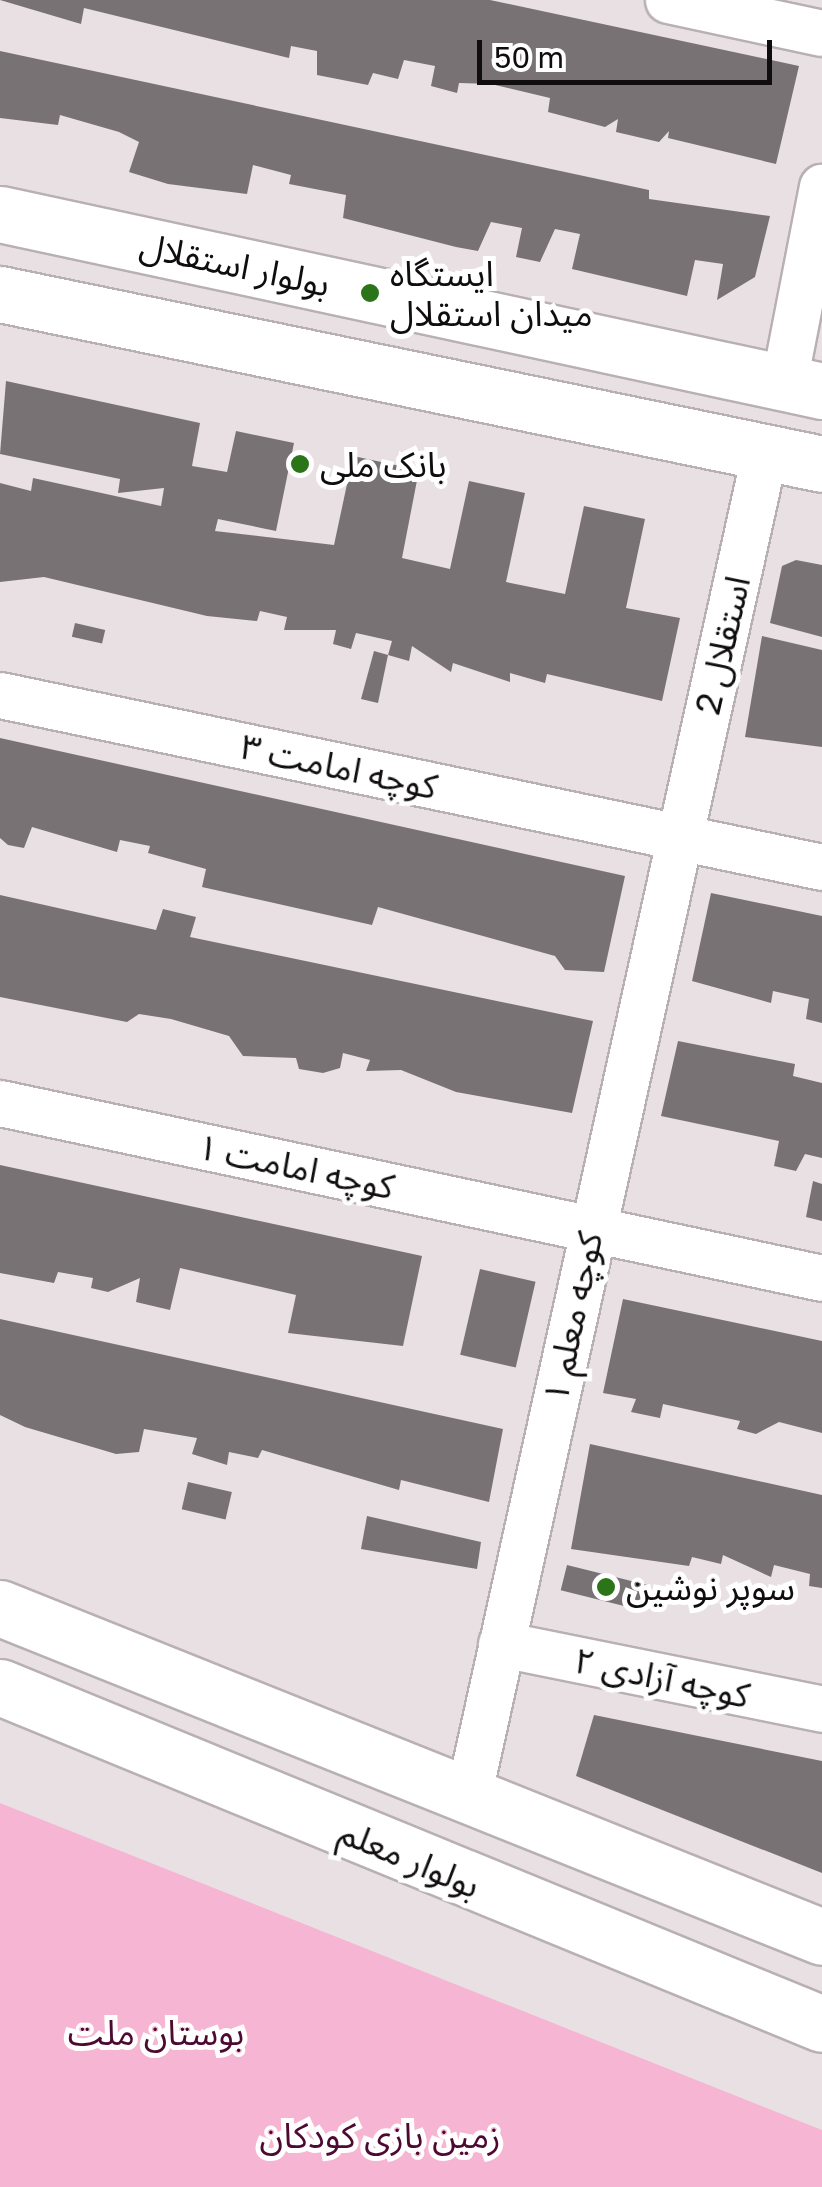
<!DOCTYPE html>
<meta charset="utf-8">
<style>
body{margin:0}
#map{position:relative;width:822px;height:2187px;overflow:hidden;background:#e9e0e4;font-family:"Golos Text","Noto Sans Arabic",sans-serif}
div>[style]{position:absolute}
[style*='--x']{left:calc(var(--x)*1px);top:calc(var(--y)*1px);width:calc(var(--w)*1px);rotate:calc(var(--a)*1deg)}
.green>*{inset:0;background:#f6b5d2}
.building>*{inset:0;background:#797275;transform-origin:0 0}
.roads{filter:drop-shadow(2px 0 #b8b0b3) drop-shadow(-2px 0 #b8b0b3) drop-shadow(0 2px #b8b0b3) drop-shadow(0 -2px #b8b0b3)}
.minor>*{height:45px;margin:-22.5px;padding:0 22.5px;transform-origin:22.5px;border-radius:22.5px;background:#fff}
.major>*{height:55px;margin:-27.5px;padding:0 27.5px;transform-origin:27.5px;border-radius:27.5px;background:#fff}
.dots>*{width:28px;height:28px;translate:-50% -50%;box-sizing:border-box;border:5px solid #fff;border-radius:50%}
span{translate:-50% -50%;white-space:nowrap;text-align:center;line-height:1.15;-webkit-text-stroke:10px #fff;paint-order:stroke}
.street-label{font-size:35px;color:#100d0f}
.poi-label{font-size:35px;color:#100d0f}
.left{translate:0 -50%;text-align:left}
.park-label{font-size:35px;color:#4e0932}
.scale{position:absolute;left:477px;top:40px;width:295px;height:45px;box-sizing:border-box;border:5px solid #100d0f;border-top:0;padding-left:12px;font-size:30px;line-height:35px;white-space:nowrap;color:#100d0f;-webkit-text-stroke:8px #fff;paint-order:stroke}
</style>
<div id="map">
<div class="green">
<i style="clip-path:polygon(0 1803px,822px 2130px,822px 2187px,0 2187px)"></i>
</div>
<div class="building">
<i style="clip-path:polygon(0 0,490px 0,799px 66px,776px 164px,668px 138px,669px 131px,659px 142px,616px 132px,618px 119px,605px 127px,548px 112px,550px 98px,491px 84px,459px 83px,457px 93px,431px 86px,435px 66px,404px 60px,398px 79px,373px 73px,368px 85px,317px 75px,317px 51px,291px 46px,289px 58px,84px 8px,81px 24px)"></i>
<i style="clip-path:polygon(0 51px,649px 190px,649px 199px,770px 216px,755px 277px,717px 300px,723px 264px,695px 260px,687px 296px,572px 269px,580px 234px,555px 229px,540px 262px,516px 257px,522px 228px,491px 222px,478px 251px,456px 247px,343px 218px,346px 195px,289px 184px,291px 175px,253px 165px,247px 194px,168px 184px,129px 172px,139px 142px,119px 132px,60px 115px,58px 125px,0 118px)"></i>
<i style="clip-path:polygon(6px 381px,200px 423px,192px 466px,227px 472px,236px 431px,294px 443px,276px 531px,218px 519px,215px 531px,334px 545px,353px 456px,419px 470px,402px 558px,450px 569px,469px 481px,525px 493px,506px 582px,565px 594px,584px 506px,645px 519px,626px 608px,680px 618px,662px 701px,547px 674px,545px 683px,510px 673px,510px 682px,453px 663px,451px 672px,412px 646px,409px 661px,388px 655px,392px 641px,356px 633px,351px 649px,333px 644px,336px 630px,284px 630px,287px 617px,260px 611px,257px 621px,207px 616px,44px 577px,0 582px,0 483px,31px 491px,33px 478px,161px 506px,164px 488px,118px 493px,120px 479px,0 454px)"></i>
<i style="clip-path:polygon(796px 560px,822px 565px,822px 637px,770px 623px,782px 566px)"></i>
<i style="left:75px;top:623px;width:31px;height:14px;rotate:13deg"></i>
<i style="clip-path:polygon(762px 636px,822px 650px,822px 747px,745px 737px)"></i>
<i style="clip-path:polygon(374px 651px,388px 655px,378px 703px,361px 699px)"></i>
<i style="clip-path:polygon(0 738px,625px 876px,604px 972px,565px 970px,555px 956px,378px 907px,372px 925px,202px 887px,206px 869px,148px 853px,150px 846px,120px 840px,117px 852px,32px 827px,24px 848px,8px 845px,0 838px)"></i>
<i style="clip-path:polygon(711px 893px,822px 916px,822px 1023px,806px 1019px,809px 999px,773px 991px,771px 1003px,692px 981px)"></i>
<i style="clip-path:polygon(0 895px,156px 930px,163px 909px,196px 917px,190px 937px,593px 1021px,572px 1113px,456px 1092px,401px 1070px,366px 1071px,370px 1060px,343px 1053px,340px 1068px,323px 1073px,299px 1069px,296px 1058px,243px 1056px,229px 1036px,171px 1019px,139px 1014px,127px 1022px,0 997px)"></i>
<i style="clip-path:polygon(678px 1041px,795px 1064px,793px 1076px,822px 1083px,822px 1158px,805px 1154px,796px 1171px,774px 1166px,779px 1141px,661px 1116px)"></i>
<i style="clip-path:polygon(0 1165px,422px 1256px,403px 1346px,288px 1333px,296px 1295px,180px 1268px,170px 1310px,136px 1302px,140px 1278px,108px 1292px,91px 1288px,93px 1278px,58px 1272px,54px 1283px,0 1273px)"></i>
<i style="clip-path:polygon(813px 1181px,822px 1184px,822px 1221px,806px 1217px)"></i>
<i style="left:480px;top:1269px;width:57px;height:88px;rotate:13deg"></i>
<i style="clip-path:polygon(623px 1299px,822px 1341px,822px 1433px,779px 1422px,756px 1434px,737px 1429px,740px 1421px,663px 1404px,660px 1418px,631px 1412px,636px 1399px,603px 1393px)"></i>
<i style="clip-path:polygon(0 1319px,503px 1429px,489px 1502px,401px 1480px,399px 1490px,262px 1450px,258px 1458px,229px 1452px,227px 1465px,192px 1454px,197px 1438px,144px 1429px,139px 1452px,116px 1454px,25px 1427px,0 1415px)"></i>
<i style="clip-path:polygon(590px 1444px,822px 1495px,822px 1588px,809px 1586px,810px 1574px,774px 1565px,771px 1577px,723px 1555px,721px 1564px,692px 1557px,689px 1566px,571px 1549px)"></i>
<i style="left:188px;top:1482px;width:45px;height:28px;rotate:13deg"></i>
<i style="clip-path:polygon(367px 1516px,481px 1542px,477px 1569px,361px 1549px)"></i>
<i style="left:567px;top:1565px;width:84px;height:26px;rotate:14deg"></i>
<i style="clip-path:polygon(594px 1715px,822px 1761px,822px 1873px,576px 1776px)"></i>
</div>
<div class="roads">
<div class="minor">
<i style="--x:668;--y:0;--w:157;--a:12.1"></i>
<i style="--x:784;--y:382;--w:199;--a:-79"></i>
<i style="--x:0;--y:695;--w:840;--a:11.82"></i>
<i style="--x:0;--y:1103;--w:840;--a:12.02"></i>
<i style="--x:501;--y:1644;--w:328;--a:11.4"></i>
<i style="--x:468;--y:1797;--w:1378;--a:-77.56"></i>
</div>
<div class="major">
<i style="--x:0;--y:214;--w:841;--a:12.15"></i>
<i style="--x:0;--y:294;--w:839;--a:11.68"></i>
<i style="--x:0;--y:1608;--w:885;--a:21.81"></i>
<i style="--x:0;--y:1687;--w:888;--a:22.29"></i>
</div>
</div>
<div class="dots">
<i style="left:370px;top:293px;background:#2b7417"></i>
<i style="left:300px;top:464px;background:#2b7417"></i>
<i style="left:606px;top:1587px;background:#2b7417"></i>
</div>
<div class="street-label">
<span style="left:235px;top:264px;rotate:12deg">بولوار استقلال</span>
<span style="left:722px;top:645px;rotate:-77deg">استقلال 2</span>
<span style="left:339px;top:766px;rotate:12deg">کوچه امامت ۳</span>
<span style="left:296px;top:1166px;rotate:12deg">کوچه امامت ۱</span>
<span style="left:572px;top:1317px;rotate:-78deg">کوچه معلم ۱</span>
<span style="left:662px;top:1677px;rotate:12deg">کوچه آزادی ۲</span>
<span style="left:410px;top:1858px;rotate:23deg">بولوار معلم</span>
</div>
<div class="poi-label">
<span class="left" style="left:390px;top:293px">ایستگاه<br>میدان استقلال</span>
<span class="left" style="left:320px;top:464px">بانک ملی</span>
<span class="left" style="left:626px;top:1587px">سوپر نوشین</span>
</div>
<div class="park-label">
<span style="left:156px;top:2032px">بوستان ملت</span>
<span style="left:380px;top:2135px">زمین بازی کودکان</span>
</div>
<div class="scale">50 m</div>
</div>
